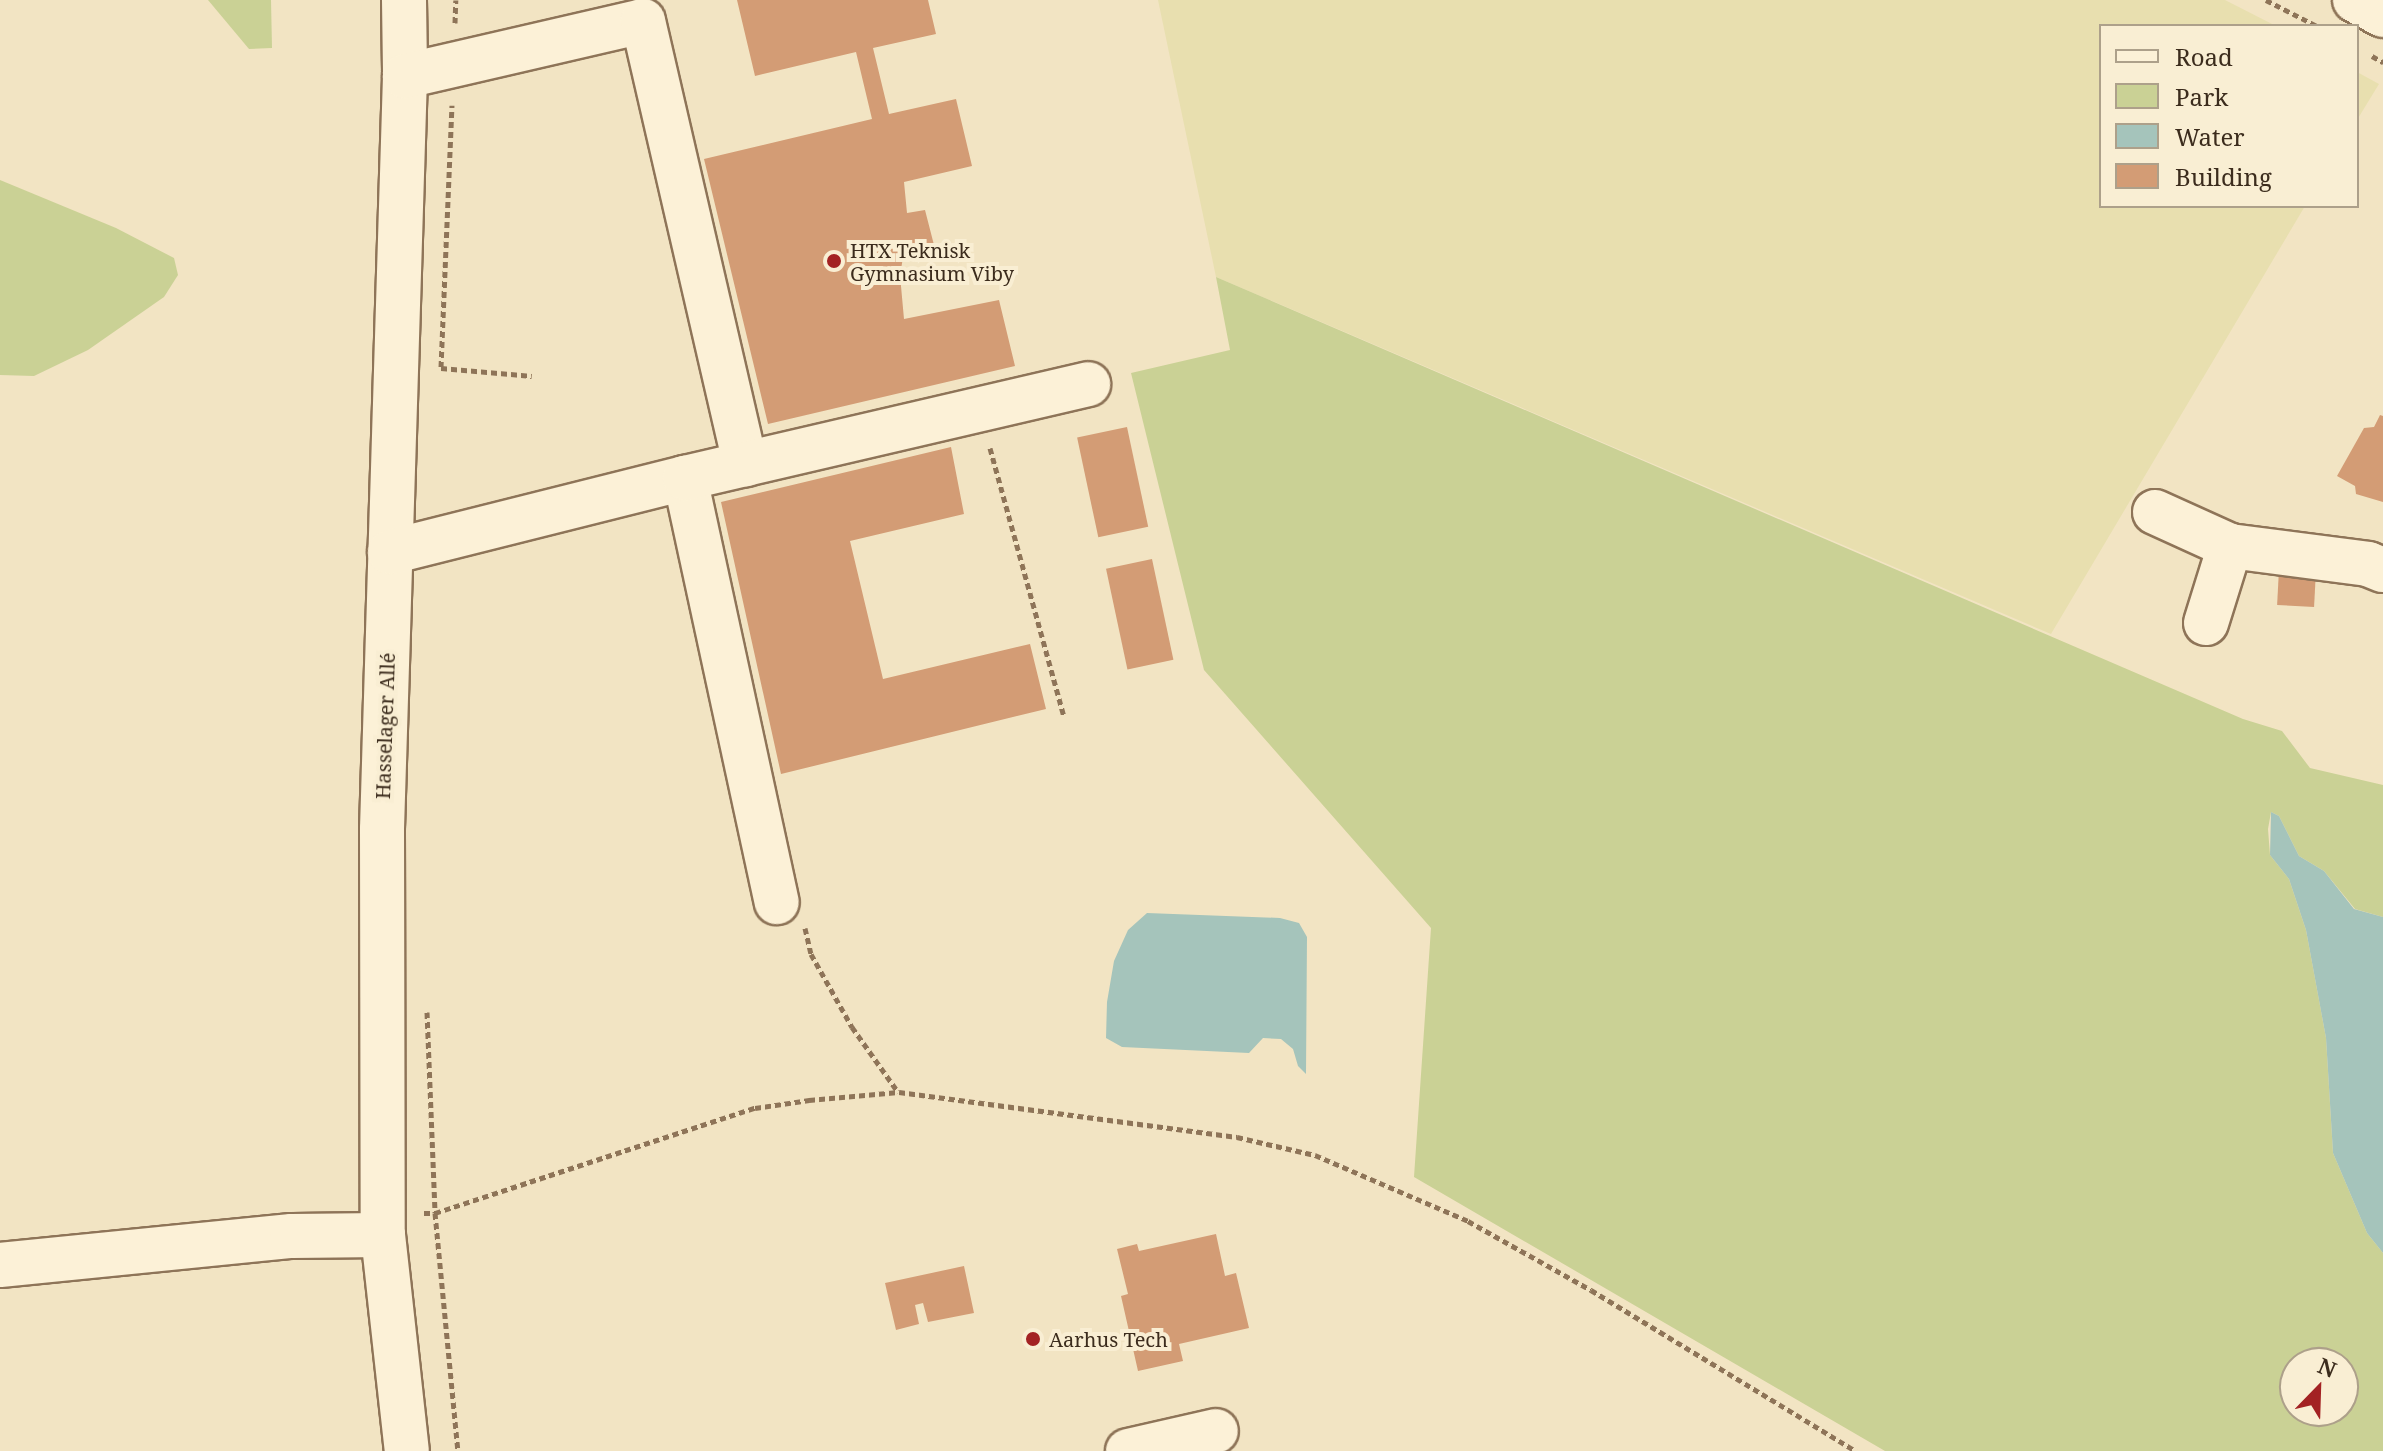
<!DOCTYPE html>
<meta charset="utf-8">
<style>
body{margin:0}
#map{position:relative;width:2383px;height:1451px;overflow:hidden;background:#f2e4c3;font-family:"Noto Serif",serif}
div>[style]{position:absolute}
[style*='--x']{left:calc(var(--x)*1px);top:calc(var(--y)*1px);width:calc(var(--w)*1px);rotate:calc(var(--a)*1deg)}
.farmland>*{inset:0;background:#e8dfaf}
.green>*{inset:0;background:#cad195}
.water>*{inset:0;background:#a5c4bb}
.building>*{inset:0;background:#d39c75;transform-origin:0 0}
.path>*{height:5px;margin-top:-2.5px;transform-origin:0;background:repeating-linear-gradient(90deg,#8e7458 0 6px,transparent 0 10px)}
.roads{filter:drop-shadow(2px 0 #8e7458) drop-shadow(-2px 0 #8e7458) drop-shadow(0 2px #8e7458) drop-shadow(0 -2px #8e7458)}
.minor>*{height:44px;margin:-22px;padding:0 22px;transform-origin:22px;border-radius:22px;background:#fcf1d7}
.dots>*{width:22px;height:22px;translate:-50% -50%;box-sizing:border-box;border:4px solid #f9eed3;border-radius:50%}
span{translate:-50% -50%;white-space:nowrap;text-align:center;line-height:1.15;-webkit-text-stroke:8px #f9eed3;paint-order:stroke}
.poi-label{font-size:20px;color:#3c2c1d}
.left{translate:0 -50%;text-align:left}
.street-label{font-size:20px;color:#3c2c1d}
.legend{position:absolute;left:2099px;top:24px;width:260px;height:184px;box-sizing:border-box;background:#f9eed3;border:2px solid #ada08a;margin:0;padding:10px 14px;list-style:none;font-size:24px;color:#3c2c1d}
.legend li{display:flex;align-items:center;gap:16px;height:40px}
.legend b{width:40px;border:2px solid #ada08a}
.north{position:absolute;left:2279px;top:1347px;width:80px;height:80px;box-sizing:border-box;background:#f9eed3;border:2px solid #ada08a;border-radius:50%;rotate:23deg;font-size:22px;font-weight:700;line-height:32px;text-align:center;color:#3c2c1d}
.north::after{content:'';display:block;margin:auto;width:28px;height:36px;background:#a32223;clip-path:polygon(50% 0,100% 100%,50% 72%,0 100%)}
</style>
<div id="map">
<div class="farmland">
<i style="clip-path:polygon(1158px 0,2225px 0,2276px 26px,2101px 26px,2101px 206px,2305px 206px,2051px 634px,1216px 277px)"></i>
<i style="clip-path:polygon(2357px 72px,2379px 84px,2357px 120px)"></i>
</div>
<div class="green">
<i style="clip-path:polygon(208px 0,271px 0,272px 48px,249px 49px)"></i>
<i style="clip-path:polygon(0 180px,116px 228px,174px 258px,178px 275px,164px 297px,88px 350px,34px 376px,0 375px)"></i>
<i style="clip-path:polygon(evenodd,1216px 277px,2243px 719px,2282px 731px,2310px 768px,2383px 785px,2383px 917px,2355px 909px,2324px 871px,2299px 856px,2279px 816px,2271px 812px,2268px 829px,2270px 855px,2289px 879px,2306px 930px,2326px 1038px,2333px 1153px,2367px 1233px,2383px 1253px,2383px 1451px,1885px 1451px,1414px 1177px,1431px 928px,1204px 670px,1131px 373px,1230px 350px,1216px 277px,2295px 1363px,2343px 1363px,2343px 1411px,2295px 1411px,2295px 1363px)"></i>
</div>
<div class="water">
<i style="clip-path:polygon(2271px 812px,2279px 816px,2299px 856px,2324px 871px,2354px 909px,2383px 917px,2383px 1253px,2367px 1233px,2333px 1153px,2326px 1038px,2306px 930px,2289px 879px,2270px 855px)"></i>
<i style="clip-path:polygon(1147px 913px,1280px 918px,1299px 923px,1307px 937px,1306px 1074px,1298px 1066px,1293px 1049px,1281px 1039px,1263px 1038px,1249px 1053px,1122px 1047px,1106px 1038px,1107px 1002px,1114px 961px,1128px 930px)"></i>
</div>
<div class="building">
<i style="clip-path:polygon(737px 0,928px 0,936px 34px,873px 48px,889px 114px,956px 99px,972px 166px,904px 182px,907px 213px,925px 210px,934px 245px,904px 252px,900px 275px,904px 319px,999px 300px,1015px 366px,768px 424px,704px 159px,872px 119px,856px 52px,755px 76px)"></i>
<i style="clip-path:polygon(2380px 415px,2383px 416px,2383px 502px,2356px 494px,2355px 486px,2337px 476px,2364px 428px,2374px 427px)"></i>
<i style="left:1127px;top:427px;width:102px;height:51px;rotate:78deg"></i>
<i style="clip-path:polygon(951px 447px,964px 514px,850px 541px,883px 679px,1030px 644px,1046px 709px,781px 774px,721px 502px)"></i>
<i style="left:1152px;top:559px;width:103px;height:47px;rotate:78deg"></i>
<i style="left:2279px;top:569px;width:37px;height:36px;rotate:3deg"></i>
<i style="clip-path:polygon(1216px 1234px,1225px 1276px,1236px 1273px,1249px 1328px,1179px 1344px,1183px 1361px,1138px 1371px,1121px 1296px,1128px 1294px,1117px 1249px,1137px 1244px,1139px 1251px)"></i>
<i style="clip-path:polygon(964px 1266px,974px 1313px,928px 1322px,923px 1303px,915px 1305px,919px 1324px,896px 1330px,885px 1283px)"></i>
</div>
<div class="path">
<i style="--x:2266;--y:0;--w:57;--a:27"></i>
<i style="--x:455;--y:23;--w:23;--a:-88"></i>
<i style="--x:2372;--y:56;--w:13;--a:29"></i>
<i style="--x:441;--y:367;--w:262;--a:-87.6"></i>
<i style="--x:441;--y:368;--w:91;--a:5"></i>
<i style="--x:990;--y:448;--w:279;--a:74.6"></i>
<i style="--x:805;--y:928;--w:27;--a:77"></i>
<i style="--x:811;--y:954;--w:84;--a:60.7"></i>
<i style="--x:852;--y:1027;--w:80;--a:54.7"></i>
<i style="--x:427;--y:1012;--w:201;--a:87.7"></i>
<i style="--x:435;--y:1213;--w:239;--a:84.5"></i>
<i style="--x:424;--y:1213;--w:11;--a:0"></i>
<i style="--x:435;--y:1213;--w:337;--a:-18.2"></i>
<i style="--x:755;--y:1108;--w:55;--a:-8.4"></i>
<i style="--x:809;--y:1100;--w:90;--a:-5.1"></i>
<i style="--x:899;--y:1092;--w:341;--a:7.6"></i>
<i style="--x:1237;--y:1137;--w:80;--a:13"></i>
<i style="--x:1315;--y:1155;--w:167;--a:23.3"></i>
<i style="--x:1468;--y:1221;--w:141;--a:29.3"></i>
<i style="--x:1591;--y:1290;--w:310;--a:31.3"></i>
</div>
<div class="roads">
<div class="minor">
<i style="--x:404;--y:0;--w:76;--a:89.2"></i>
<i style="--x:405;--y:76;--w:754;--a:91.75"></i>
<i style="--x:382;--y:830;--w:405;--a:89.9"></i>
<i style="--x:383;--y:1235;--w:217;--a:83.7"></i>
<i style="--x:2355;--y:0;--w:32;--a:28"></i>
<i style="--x:405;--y:76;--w:244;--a:-13"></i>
<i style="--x:643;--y:21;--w:455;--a:77"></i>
<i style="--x:685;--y:478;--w:434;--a:77.8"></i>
<i style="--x:2155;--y:512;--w:82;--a:24.4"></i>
<i style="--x:2230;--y:546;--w:139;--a:7.4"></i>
<i style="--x:2368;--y:564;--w:16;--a:22"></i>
<i style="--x:390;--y:552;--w:304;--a:-14.1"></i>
<i style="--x:685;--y:478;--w:414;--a:-13.1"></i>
<i style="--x:2206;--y:623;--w:81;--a:-72.7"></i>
<i style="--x:0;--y:1265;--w:293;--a:-5.7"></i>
<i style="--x:292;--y:1236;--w:91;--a:-0.6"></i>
<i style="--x:1128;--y:1451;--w:90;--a:-12.8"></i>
</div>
</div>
<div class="dots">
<i style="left:834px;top:261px;background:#a32223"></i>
<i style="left:1033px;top:1339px;background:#a32223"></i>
</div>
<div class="poi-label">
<span class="left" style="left:850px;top:262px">HTX Teknisk<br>Gymnasium Viby</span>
<span class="left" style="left:1049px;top:1339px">Aarhus Tech</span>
</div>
<div class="street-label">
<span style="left:385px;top:726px;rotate:-88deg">Hasselager Allé</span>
</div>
<ul class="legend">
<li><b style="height:10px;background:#fcf1d7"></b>Road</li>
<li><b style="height:22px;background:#cad195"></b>Park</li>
<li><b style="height:22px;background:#a5c4bb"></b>Water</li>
<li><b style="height:22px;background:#d39c75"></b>Building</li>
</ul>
<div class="north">N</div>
</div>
